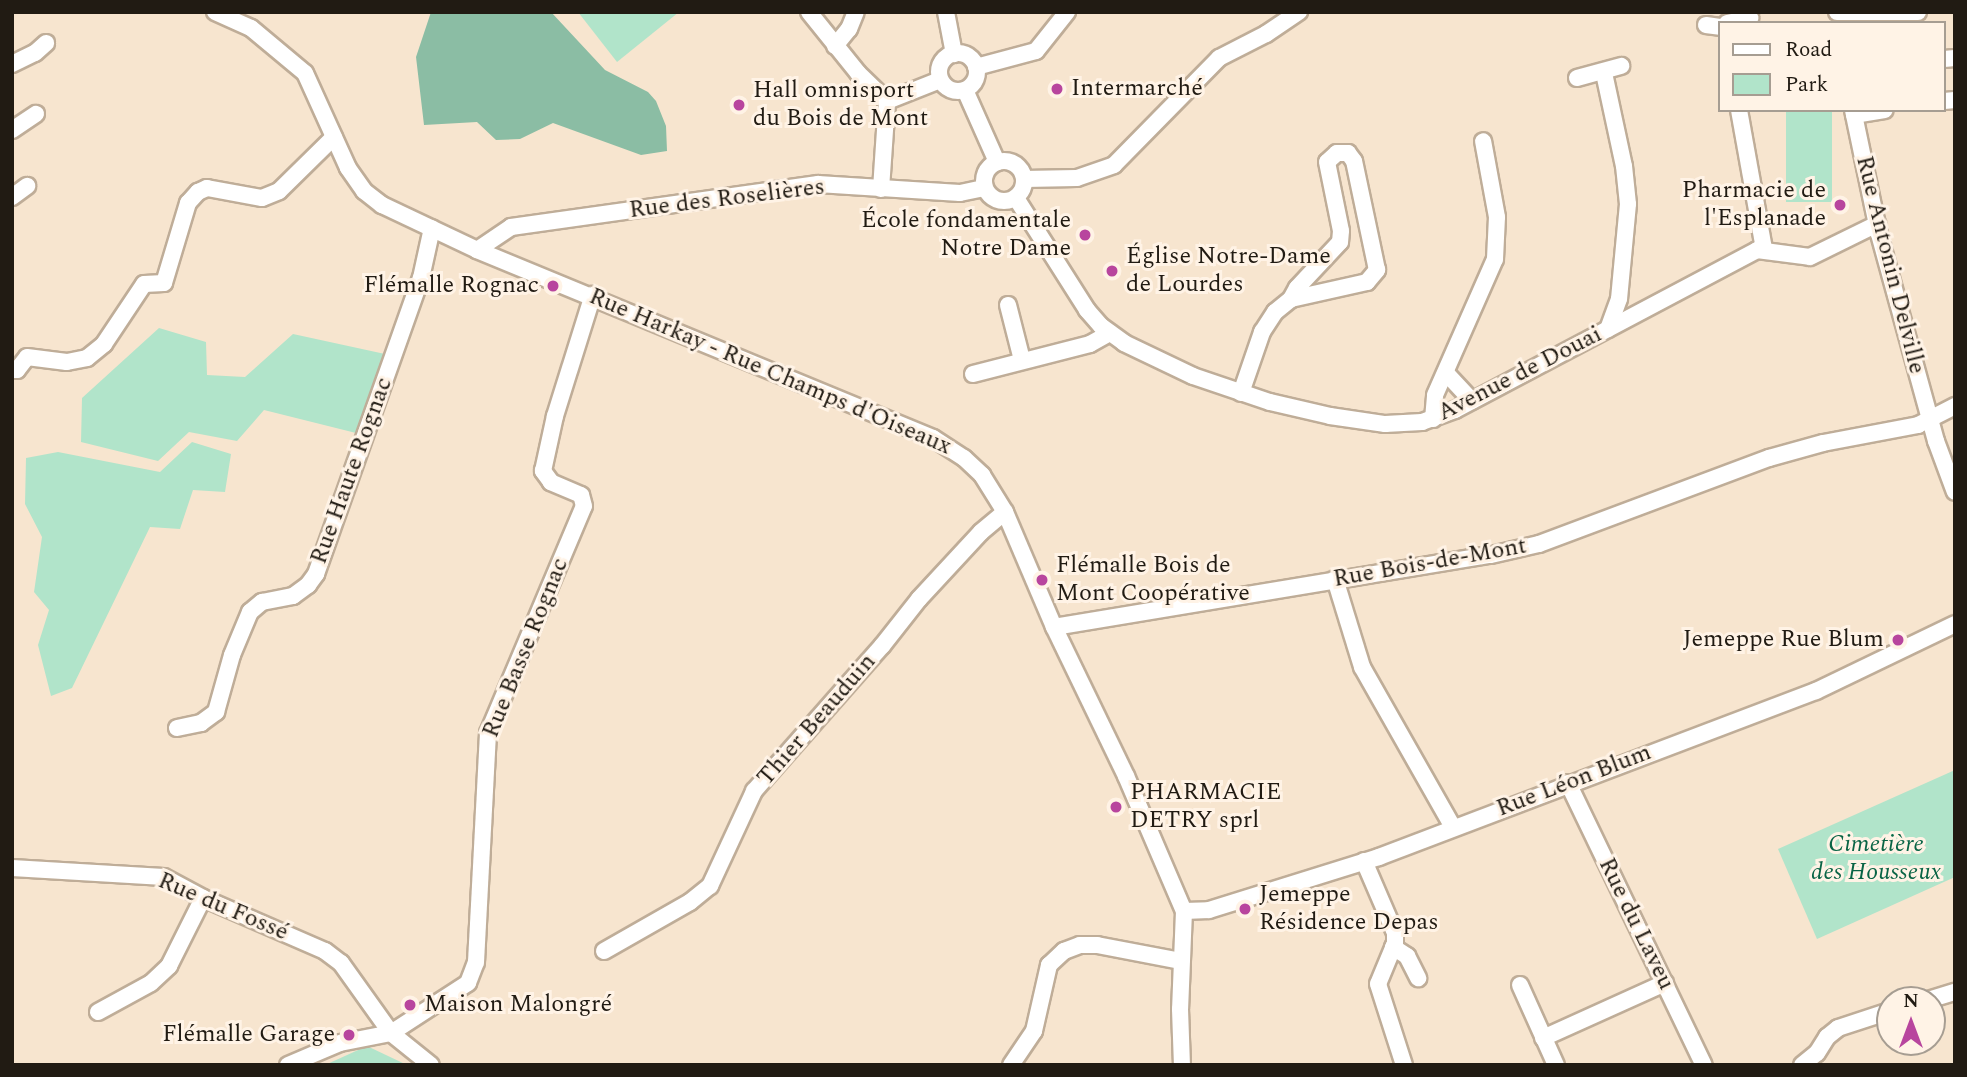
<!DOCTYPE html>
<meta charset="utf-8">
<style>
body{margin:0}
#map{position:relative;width:1967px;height:1077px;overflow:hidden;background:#f7e5cf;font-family:Spectral,serif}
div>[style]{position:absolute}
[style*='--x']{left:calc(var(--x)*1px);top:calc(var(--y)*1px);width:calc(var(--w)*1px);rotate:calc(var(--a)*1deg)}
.green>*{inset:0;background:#b1e4ca;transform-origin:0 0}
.forest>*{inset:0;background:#8bbda4}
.roads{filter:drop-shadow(2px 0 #bfad98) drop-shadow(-2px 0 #bfad98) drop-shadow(0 2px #bfad98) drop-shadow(0 -2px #bfad98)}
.minor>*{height:16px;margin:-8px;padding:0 8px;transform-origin:8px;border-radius:8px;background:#fff}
.minor>.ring{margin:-8px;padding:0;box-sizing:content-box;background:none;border:16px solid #fff;border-radius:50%}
.dots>*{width:19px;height:19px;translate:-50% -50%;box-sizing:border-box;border:4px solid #fff3e6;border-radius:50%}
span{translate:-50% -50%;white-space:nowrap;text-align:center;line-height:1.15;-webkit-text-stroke:6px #fff3e6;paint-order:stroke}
.poi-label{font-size:24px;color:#211b13}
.left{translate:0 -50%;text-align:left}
.right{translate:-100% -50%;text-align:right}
.street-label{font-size:24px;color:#211b13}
.park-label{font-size:24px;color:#096445;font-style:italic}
.frame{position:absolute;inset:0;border:14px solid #211b13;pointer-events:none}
.legend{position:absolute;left:1718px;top:21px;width:228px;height:91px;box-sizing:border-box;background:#fff3e6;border:2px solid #a69d92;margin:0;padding:9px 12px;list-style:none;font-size:21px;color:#211b13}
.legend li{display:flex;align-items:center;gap:14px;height:35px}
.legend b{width:35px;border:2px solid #a69d92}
.north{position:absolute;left:1876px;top:986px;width:70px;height:70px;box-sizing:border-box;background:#fff3e6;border:2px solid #a69d92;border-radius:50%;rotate:0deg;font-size:19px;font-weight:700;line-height:28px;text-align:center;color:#211b13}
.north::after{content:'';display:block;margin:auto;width:24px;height:32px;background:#b8459e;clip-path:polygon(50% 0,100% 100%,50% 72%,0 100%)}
</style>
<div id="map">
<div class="green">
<i style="clip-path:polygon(578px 12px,679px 12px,617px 62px)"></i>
<i style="left:1786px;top:110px;width:46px;height:92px"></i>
<i style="clip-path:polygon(159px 328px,206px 342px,207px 375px,245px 377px,293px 334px,385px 354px,356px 433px,264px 410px,237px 441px,189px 432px,158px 461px,81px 442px,82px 398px)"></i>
<i style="clip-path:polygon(192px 442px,231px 454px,225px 492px,193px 490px,180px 529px,150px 527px,72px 688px,51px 696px,38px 645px,49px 610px,34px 592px,42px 537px,25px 504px,26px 458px,58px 452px,160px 472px)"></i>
<i style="clip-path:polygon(1955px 770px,1955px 877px,1817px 939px,1778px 849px)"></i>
<i style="clip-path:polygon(367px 1046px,407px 1065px,325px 1065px)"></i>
</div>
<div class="forest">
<i style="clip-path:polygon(431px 12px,551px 12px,605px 70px,648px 92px,656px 101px,666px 126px,667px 151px,641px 155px,553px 123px,520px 139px,496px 140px,477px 122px,424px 125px,416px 57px)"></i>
</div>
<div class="roads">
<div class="minor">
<i style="--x:215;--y:12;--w:39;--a:24"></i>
<i style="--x:251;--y:28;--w:70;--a:39.8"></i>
<i style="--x:305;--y:73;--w:104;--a:65.6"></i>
<i style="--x:348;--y:168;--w:28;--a:55"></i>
<i style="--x:364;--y:191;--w:23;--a:38"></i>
<i style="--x:382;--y:205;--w:105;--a:25.3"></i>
<i style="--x:477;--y:250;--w:493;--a:22.4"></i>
<i style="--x:933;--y:438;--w:37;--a:33"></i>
<i style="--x:964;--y:458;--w:25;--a:43"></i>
<i style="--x:982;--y:475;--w:44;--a:58.1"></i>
<i style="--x:1005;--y:512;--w:125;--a:66.9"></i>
<i style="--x:1054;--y:627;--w:165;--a:64.2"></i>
<i style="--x:1126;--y:776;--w:147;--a:66.8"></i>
<i style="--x:1184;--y:911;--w:98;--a:92.3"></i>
<i style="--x:1180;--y:1009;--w:56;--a:88"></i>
<i style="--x:809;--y:12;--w:78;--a:51.2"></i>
<i style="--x:858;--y:73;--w:40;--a:44"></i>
<i style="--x:946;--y:12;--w:43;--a:79.2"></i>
<i style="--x:1837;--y:12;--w:81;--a:0"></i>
<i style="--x:1727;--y:23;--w:24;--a:-12"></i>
<i style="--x:1706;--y:25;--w:14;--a:8"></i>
<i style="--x:835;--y:46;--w:22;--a:-51"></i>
<i style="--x:849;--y:29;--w:18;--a:-68"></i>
<i class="ring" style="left:939px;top:53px;width:22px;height:22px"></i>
<i style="--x:1944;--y:59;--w:11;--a:-5"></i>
<i style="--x:12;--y:64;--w:25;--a:-26"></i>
<i style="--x:35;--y:53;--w:15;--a:-42"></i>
<i style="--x:976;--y:67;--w:62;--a:-14.9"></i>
<i style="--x:1036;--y:51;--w:50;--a:-51.5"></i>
<i style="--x:1604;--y:73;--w:95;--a:77.9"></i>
<i style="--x:1624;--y:166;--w:38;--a:84"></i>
<i style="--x:1628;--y:204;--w:95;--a:95.4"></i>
<i style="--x:1619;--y:299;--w:32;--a:110"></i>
<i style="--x:1577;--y:78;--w:46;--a:-15.3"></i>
<i style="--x:965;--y:90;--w:79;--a:66"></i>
<i style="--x:1944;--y:101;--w:11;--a:-5"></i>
<i style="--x:1739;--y:110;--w:141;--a:79.8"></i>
<i style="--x:1853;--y:110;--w:127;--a:78.2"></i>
<i style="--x:1879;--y:234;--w:215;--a:74.6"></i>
<i style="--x:1936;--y:441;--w:54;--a:69.6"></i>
<i style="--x:1854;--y:115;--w:31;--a:-9"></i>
<i style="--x:12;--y:130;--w:29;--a:-34"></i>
<i class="ring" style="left:984px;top:161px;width:24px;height:24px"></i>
<i style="--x:1024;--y:179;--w:53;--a:-1.1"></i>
<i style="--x:1077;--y:178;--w:39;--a:-19"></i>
<i style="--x:1114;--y:165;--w:150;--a:-45.5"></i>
<i style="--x:1219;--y:58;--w:53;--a:-27.1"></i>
<i style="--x:1266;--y:34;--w:40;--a:-34"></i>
<i style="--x:881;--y:189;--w:88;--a:-86.1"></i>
<i style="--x:887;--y:101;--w:57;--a:-21.6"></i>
<i style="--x:12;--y:197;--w:19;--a:-36"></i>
<i style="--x:1016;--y:198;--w:133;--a:57.6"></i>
<i style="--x:1087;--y:310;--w:21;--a:49"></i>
<i style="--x:1101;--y:326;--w:29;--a:36"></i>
<i style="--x:1124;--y:343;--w:76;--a:25.6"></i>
<i style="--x:1193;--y:376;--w:81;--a:18.7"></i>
<i style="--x:1270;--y:402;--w:62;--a:13.1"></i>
<i style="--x:1330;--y:416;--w:56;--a:8.3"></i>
<i style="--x:1385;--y:424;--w:37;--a:-3"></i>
<i style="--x:1422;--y:422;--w:35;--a:-20"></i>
<i style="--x:1455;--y:410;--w:342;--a:-27.9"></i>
<i style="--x:1757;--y:250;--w:53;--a:7.5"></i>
<i style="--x:1810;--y:257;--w:75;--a:-26.2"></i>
<i style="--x:477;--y:250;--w:41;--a:-34.1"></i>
<i style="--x:511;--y:227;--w:310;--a:-8"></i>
<i style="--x:818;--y:184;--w:142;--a:3.6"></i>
<i style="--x:960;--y:193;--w:25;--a:-12"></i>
<i style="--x:1008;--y:305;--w:57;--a:75.7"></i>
<i style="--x:12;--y:370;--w:5;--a:0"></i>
<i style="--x:17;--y:370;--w:16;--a:-52"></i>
<i style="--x:27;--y:357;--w:40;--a:7.1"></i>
<i style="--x:67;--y:362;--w:20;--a:-11"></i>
<i style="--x:87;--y:358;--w:22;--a:-39"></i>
<i style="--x:104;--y:344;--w:72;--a:-56.3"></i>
<i style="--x:144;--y:284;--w:20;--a:-3"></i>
<i style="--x:164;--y:283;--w:84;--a:-73.3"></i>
<i style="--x:188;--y:203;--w:15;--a:-48"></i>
<i style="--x:198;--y:192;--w:10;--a:-24"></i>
<i style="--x:207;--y:188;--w:56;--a:10.3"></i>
<i style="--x:262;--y:198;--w:18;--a:-22"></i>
<i style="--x:279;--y:191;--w:77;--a:-44.5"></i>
<i style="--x:1446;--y:373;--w:38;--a:47"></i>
<i style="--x:973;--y:374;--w:121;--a:-14.4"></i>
<i style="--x:1090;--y:344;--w:23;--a:-29"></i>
<i style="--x:1241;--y:393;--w:65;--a:-71"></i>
<i style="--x:1262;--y:332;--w:24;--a:-57"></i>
<i style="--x:1275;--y:312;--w:21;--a:-39"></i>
<i style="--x:1291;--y:299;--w:78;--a:-12.6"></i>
<i style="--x:1367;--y:282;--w:16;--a:-50"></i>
<i style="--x:1377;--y:270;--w:111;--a:-101.9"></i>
<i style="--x:1354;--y:161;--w:10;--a:-127"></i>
<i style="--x:1348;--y:153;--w:11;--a:180"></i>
<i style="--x:1337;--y:153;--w:13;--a:138"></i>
<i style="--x:1327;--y:162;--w:70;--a:78.5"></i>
<i style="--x:1341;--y:231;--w:11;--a:95"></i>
<i style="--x:1340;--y:242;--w:63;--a:133.1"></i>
<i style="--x:1297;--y:288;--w:13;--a:119"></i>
<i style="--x:1433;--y:419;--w:24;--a:-85"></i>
<i style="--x:1435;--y:395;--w:149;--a:-66.2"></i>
<i style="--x:1495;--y:259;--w:42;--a:-87.3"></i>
<i style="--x:1497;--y:217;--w:77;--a:-100.4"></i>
<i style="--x:1335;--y:579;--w:92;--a:72.9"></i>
<i style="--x:1362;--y:667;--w:184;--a:60.4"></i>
<i style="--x:1054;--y:627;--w:443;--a:-9.4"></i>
<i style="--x:1491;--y:555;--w:49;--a:-12.9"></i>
<i style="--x:1539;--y:544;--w:246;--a:-20.5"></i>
<i style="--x:1769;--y:458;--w:56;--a:-15.5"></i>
<i style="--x:1823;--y:443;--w:97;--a:-10.7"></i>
<i style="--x:1918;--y:425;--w:42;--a:-27.2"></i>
<i style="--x:177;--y:728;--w:25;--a:-12"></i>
<i style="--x:201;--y:723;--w:19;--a:-36"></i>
<i style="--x:216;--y:712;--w:59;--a:-74.3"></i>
<i style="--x:232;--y:655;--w:47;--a:-67.3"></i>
<i style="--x:250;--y:612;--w:16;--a:-40"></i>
<i style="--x:262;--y:602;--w:32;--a:-11"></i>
<i style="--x:293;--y:596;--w:19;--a:-36"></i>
<i style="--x:308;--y:585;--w:14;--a:-54"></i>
<i style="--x:316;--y:574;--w:314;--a:-70.5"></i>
<i style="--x:421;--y:278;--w:51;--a:-77.6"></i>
<i style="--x:1568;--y:783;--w:313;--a:64.3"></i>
<i style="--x:1364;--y:861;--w:78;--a:66.7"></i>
<i style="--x:1395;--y:933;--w:10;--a:90"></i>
<i style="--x:1395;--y:943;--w:44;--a:112.5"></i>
<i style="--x:1378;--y:984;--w:85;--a:72.2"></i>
<i style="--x:12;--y:868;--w:152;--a:3.4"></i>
<i style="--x:164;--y:877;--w:44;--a:28.3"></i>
<i style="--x:203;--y:898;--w:133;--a:23.5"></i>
<i style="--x:325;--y:951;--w:20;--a:37"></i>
<i style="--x:341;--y:963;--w:86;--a:54.5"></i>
<i style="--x:391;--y:1033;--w:92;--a:-33"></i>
<i style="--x:468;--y:983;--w:22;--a:-69"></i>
<i style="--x:476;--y:962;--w:229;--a:-87"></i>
<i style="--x:488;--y:733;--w:246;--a:-67.1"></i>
<i style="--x:584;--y:506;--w:11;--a:-105"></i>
<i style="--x:581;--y:495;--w:33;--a:-157"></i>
<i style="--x:551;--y:482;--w:14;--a:-126"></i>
<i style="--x:543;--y:471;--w:56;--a:-77.7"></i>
<i style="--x:555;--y:416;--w:127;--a:-72.6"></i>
<i style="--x:1184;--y:911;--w:25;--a:-2"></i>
<i style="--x:1209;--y:910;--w:178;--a:-17.3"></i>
<i style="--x:1379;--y:857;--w:467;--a:-20.8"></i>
<i style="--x:1816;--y:691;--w:154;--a:-25.7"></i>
<i style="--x:1393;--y:947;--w:17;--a:33"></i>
<i style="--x:1407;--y:956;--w:25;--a:63"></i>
<i style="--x:604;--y:951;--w:99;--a:-29.7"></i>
<i style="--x:690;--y:902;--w:26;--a:-39"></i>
<i style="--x:710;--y:886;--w:105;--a:-65.1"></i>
<i style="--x:754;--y:791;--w:193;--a:-48.6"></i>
<i style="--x:882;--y:646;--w:60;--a:-51.8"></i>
<i style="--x:919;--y:599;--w:91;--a:-47.2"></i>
<i style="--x:981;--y:532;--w:31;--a:-40"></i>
<i style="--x:1520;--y:985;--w:88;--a:65.8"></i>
<i style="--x:1928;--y:1000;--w:28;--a:-17"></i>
<i style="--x:98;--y:1012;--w:60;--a:-28.7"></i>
<i style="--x:151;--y:983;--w:25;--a:-43"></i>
<i style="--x:169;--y:966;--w:76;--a:-63.4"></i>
<i style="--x:1543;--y:1038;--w:134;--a:-24.3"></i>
<i style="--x:288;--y:1065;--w:56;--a:-22.9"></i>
<i style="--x:340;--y:1043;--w:52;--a:-11.1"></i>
<i style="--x:391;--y:1033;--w:51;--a:38.7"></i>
<i style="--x:1011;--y:1065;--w:41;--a:-55.9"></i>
<i style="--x:1034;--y:1031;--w:68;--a:-77.2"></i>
<i style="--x:1049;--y:965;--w:21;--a:-43"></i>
<i style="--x:1064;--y:951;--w:17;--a:-21"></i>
<i style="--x:1080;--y:945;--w:17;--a:0"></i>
<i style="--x:1097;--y:945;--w:86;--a:10.8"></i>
<i style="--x:1802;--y:1065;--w:19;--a:-39"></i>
<i style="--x:1817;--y:1053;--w:19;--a:-58"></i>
<i style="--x:1827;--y:1037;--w:14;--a:-39"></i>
<i style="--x:1838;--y:1028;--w:55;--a:-18.1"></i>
</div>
</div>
<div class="dots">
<i style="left:1057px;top:89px;background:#b8459e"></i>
<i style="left:739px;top:105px;background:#b8459e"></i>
<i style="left:1840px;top:205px;background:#b8459e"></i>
<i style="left:1085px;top:235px;background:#b8459e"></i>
<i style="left:1112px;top:271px;background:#b8459e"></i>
<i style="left:553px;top:286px;background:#b8459e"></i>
<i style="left:1042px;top:580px;background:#b8459e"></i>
<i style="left:1898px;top:640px;background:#b8459e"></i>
<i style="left:1116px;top:807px;background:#b8459e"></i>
<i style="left:1245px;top:909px;background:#b8459e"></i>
<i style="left:410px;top:1005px;background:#b8459e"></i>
<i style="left:349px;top:1035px;background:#b8459e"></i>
</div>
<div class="poi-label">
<span class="left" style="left:1071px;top:89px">Intermarché</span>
<span class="left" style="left:753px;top:105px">Hall omnisport<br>du Bois de Mont</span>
<span class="right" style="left:1826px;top:205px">Pharmacie de<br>l'Esplanade</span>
<span class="right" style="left:1071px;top:235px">École fondamentale<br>Notre Dame</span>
<span class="left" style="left:1126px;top:271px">Église Notre-Dame<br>de Lourdes</span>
<span class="right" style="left:539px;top:286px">Flémalle Rognac</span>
<span class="left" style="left:1056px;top:580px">Flémalle Bois de<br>Mont Coopérative</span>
<span class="right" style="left:1884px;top:640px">Jemeppe Rue Blum</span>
<span class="left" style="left:1130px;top:807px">PHARMACIE<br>DETRY sprl</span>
<span class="left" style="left:1259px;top:909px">Jemeppe<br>Résidence Depas</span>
<span class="left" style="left:424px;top:1005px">Maison Malongré</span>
<span class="right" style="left:335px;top:1035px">Flémalle Garage</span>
</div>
<div class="street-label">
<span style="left:727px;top:199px;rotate:-7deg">Rue des Roselières</span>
<span style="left:1890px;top:265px;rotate:76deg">Rue Antonin Delville</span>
<span style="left:770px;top:372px;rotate:23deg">Rue Harkay - Rue Champs d'Oiseaux</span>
<span style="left:1520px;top:374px;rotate:-27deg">Avenue de Douai</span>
<span style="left:352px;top:471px;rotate:-70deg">Rue Haute Rognac</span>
<span style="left:1430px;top:563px;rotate:-10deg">Rue Bois-de-Mont</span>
<span style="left:526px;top:648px;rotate:-68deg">Rue Basse Rognac</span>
<span style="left:817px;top:720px;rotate:-49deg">Thier Beauduin</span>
<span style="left:1574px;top:781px;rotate:-21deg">Rue Léon Blum</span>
<span style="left:223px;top:907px;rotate:23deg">Rue du Fossé</span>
<span style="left:1636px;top:924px;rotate:64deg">Rue du Laveu</span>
</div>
<div class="park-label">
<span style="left:1876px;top:859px">Cimetière<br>des Housseux</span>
</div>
<div class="frame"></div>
<ul class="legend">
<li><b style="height:9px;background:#fff"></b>Road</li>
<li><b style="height:19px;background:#b1e4ca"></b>Park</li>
</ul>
<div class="north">N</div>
</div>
